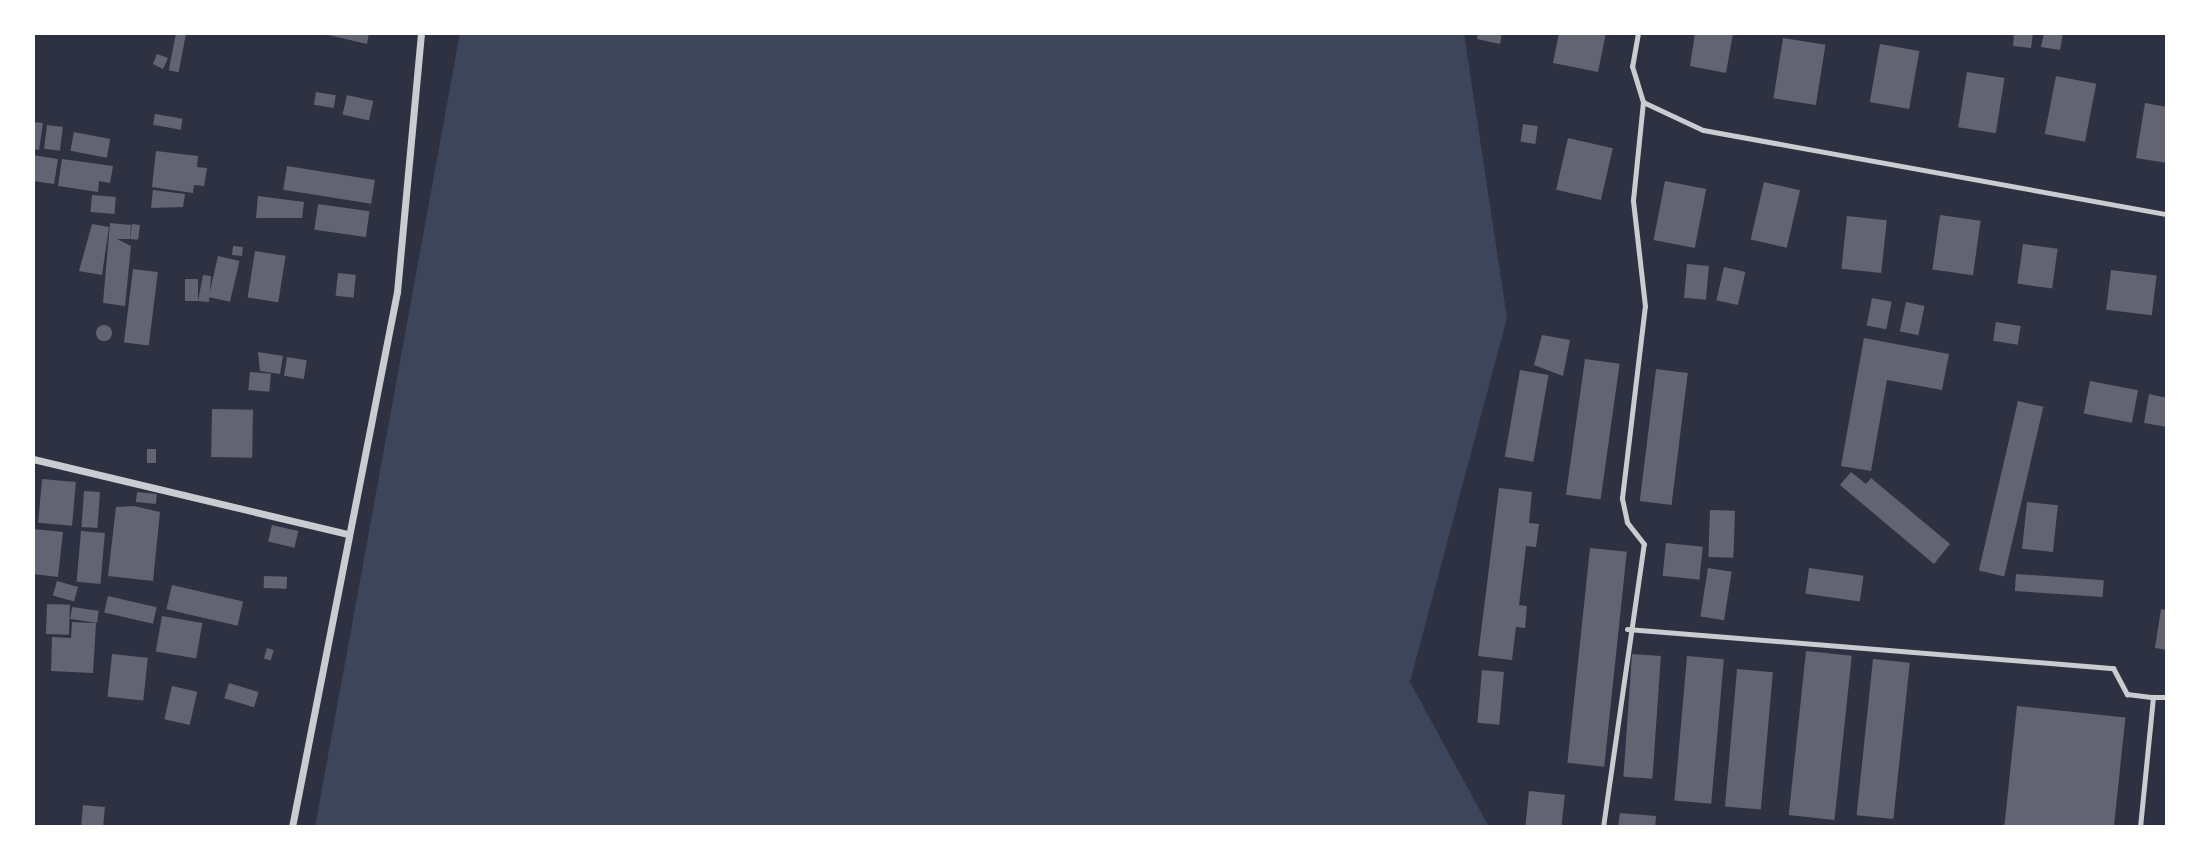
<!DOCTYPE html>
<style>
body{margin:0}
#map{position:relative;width:2200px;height:860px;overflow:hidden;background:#2d3142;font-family:"Source Serif 4",serif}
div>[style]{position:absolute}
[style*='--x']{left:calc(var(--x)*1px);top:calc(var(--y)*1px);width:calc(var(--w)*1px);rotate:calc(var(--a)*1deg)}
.green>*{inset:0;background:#3c4559}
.building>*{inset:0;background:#626471;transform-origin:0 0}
.round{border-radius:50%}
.service>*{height:5px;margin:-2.5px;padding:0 2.5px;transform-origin:2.5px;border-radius:2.5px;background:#caccd0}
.minor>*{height:7px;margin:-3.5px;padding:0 3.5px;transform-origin:3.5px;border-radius:3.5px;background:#caccd0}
span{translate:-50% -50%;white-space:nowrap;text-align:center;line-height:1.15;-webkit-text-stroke:5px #fff;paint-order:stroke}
.frame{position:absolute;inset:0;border:35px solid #fff;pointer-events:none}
</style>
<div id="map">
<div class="green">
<i style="clip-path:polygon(460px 33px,1464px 33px,1507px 318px,1410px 682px,1489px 827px,315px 827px)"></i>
</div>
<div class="building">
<i style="left:176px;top:33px;width:10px;height:38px;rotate:11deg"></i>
<i style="clip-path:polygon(320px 33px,369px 33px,367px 44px)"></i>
<i style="clip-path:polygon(1478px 33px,1502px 33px,1500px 44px,1477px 39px)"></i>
<i style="clip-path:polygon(1559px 33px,1606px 33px,1598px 72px,1553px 63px)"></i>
<i style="clip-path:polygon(1695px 33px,1733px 33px,1726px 73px,1690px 66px)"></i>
<i style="clip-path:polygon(2014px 33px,2033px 33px,2031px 48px,2013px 46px)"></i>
<i style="clip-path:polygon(2044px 33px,2063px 33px,2060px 50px,2041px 47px)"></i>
<i style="left:1783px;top:38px;width:43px;height:61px;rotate:9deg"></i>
<i style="left:1880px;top:44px;width:40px;height:59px;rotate:10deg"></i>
<i style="clip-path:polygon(157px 54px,168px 58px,163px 69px,153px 64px)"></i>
<i style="left:1967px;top:72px;width:38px;height:56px;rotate:9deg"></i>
<i style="left:2056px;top:76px;width:41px;height:59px;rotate:11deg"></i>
<i style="left:316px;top:92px;width:20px;height:13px;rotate:9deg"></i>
<i style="left:347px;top:95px;width:27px;height:20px;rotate:13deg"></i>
<i style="clip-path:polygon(2145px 103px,2167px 107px,2167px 163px,2136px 158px)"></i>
<i style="left:155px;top:114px;width:28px;height:11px;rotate:10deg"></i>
<i style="clip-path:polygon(33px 122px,43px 123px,39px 150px,33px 149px)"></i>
<i style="left:1523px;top:124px;width:15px;height:18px;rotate:8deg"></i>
<i style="left:47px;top:125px;width:16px;height:24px;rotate:7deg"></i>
<i style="left:74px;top:132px;width:37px;height:19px;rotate:11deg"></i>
<i style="left:1568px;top:138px;width:46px;height:53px;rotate:13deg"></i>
<i style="clip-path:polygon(156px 151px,198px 156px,197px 167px,207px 168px,204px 186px,194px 185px,193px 193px,152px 187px)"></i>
<i style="clip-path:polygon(33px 155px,58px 159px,54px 184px,33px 181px)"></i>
<i style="clip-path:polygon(62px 159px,113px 166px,110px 183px,99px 181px,98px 192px,58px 186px)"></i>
<i style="left:287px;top:166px;width:89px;height:24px;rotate:9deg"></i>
<i style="left:1665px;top:181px;width:42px;height:60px;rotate:11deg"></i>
<i style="left:1764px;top:182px;width:37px;height:59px;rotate:13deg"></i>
<i style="clip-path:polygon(153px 190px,185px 194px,183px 207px,151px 208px)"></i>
<i style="left:92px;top:195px;width:24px;height:17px;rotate:5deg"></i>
<i style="clip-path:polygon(258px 196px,304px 202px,302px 218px,256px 218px)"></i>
<i style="left:318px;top:204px;width:52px;height:26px;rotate:8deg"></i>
<i style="left:1940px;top:215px;width:41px;height:55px;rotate:8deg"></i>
<i style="left:1847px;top:216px;width:40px;height:53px;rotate:6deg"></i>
<i style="clip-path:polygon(110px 223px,131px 225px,130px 239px,117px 239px,131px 246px,125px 306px,103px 303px)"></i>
<i style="clip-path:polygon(92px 224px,109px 227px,102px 275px,79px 271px)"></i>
<i style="left:132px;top:224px;width:8px;height:15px;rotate:7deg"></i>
<i style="left:2023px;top:244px;width:35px;height:40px;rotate:8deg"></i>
<i style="left:233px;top:246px;width:10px;height:9px;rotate:6deg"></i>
<i style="left:255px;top:251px;width:31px;height:47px;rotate:9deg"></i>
<i style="left:218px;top:256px;width:22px;height:42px;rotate:13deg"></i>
<i style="left:1687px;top:264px;width:22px;height:34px;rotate:5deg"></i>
<i style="left:1724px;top:267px;width:22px;height:34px;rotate:13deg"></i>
<i style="left:133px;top:269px;width:25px;height:74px;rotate:7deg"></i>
<i style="left:2111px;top:270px;width:46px;height:40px;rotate:7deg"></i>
<i style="left:338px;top:273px;width:18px;height:23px;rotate:6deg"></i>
<i style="clip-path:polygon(203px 275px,211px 276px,209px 302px,198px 301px)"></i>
<i style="left:185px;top:279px;width:13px;height:22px"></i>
<i style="left:1872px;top:298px;width:20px;height:28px;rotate:11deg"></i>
<i style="left:1906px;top:302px;width:19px;height:30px;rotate:12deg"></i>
<i style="left:1996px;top:322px;width:25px;height:19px;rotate:9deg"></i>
<i class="round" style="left:96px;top:325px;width:16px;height:16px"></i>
<i style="clip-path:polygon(1542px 335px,1570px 340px,1563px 376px,1534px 365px)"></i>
<i style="clip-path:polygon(1864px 338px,1949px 354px,1942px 390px,1887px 380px,1871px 471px,1841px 466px)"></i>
<i style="clip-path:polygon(258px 352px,283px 356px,280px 374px,260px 371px)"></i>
<i style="left:287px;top:357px;width:20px;height:19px;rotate:9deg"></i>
<i style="left:1585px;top:359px;width:35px;height:137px;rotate:8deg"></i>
<i style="left:1656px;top:369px;width:32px;height:133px;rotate:7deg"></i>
<i style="left:1520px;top:370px;width:29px;height:88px;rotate:10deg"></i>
<i style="left:250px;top:372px;width:21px;height:18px;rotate:5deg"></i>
<i style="left:2090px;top:381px;width:49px;height:33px;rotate:11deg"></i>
<i style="clip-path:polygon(2149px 394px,2167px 398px,2167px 427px,2144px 423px)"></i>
<i style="left:2018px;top:401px;width:26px;height:174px;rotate:13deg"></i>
<i style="left:212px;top:409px;width:41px;height:48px;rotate:1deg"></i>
<i style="left:147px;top:449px;width:9px;height:14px"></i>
<i style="clip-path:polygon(1851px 472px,1866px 484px,1871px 478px,1950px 544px,1934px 564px,1840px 485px)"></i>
<i style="left:42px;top:479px;width:34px;height:44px;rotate:5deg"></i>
<i style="clip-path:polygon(1499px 488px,1532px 492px,1529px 523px,1539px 524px,1536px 547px,1526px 546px,1519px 605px,1527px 606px,1525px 628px,1516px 627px,1512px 660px,1478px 656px)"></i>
<i style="left:84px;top:491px;width:16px;height:36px;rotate:4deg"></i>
<i style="left:137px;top:492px;width:20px;height:10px;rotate:6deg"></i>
<i style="left:2027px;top:502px;width:31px;height:47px;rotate:6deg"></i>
<i style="clip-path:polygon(134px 506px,160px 512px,153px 581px,108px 576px,116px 507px)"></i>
<i style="left:1710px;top:510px;width:25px;height:47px;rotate:2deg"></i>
<i style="left:272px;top:525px;width:27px;height:17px;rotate:13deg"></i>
<i style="clip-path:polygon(33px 529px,63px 532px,58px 577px,33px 574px)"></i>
<i style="left:81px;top:531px;width:24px;height:51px;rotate:5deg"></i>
<i style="left:1666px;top:543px;width:37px;height:33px;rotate:6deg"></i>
<i style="left:1590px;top:548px;width:37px;height:216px;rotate:6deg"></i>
<i style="left:1708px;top:568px;width:24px;height:49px;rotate:9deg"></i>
<i style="left:1809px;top:568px;width:55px;height:26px;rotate:8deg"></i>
<i style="left:2016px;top:574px;width:88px;height:17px;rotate:4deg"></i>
<i style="left:264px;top:576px;width:23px;height:12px;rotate:2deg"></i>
<i style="left:57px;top:581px;width:22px;height:15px;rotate:16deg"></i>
<i style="left:172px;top:585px;width:73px;height:25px;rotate:13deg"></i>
<i style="left:108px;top:596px;width:50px;height:17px;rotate:13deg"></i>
<i style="left:47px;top:604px;width:23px;height:30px;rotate:2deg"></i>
<i style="left:72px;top:607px;width:27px;height:12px;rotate:8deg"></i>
<i style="clip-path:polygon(2161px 609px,2167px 610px,2167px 650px,2155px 648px)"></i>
<i style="left:162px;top:616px;width:41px;height:36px;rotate:10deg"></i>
<i style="clip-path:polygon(72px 622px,96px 623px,93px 673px,51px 671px,52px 637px,71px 638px)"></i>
<i style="left:267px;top:648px;width:7px;height:11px;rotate:16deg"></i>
<i style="left:1806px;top:651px;width:46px;height:165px;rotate:6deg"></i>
<i style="left:112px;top:654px;width:36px;height:43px;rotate:6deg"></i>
<i style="left:1632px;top:654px;width:29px;height:123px;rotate:4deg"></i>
<i style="left:1687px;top:656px;width:37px;height:145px;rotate:5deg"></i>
<i style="left:1873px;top:659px;width:37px;height:157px;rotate:6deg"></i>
<i style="left:1737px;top:669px;width:36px;height:138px;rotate:5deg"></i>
<i style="left:1482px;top:670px;width:22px;height:53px;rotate:5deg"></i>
<i style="left:229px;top:683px;width:31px;height:16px;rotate:17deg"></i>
<i style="left:172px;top:686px;width:26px;height:34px;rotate:13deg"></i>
<i style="left:2017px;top:706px;width:109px;height:122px;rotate:6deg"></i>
<i style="left:1529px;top:791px;width:36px;height:36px;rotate:6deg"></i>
<i style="left:83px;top:805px;width:22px;height:22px;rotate:5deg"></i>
<i style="clip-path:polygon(1620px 813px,1656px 816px,1655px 827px,1618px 827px)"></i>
</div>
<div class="service">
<i style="--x:1638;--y:33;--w:34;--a:100"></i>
<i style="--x:1632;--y:66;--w:38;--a:73"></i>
<i style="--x:1643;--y:102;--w:66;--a:25"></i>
<i style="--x:1703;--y:130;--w:472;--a:10.3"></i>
<i style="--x:1627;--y:629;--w:488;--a:4.6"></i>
<i style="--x:2113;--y:668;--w:30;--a:62"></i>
<i style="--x:2127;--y:694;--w:26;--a:7"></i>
<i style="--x:1603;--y:827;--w:286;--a:-81.8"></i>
<i style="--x:1644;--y:544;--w:28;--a:-128"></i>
<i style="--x:1627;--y:522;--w:25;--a:-102"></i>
<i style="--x:1622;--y:498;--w:193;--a:-83.2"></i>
<i style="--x:1645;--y:306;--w:107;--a:-96.5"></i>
<i style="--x:1633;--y:200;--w:99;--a:-84.2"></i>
<i style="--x:2140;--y:827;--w:131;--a:-84.3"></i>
<i style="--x:2153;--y:697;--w:14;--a:0"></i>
</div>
<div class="minor">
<i style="--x:33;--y:459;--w:324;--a:13.4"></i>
<i style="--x:292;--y:827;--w:545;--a:-78.9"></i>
<i style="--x:397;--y:292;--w:260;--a:-84.7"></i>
</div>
<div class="frame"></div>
</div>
